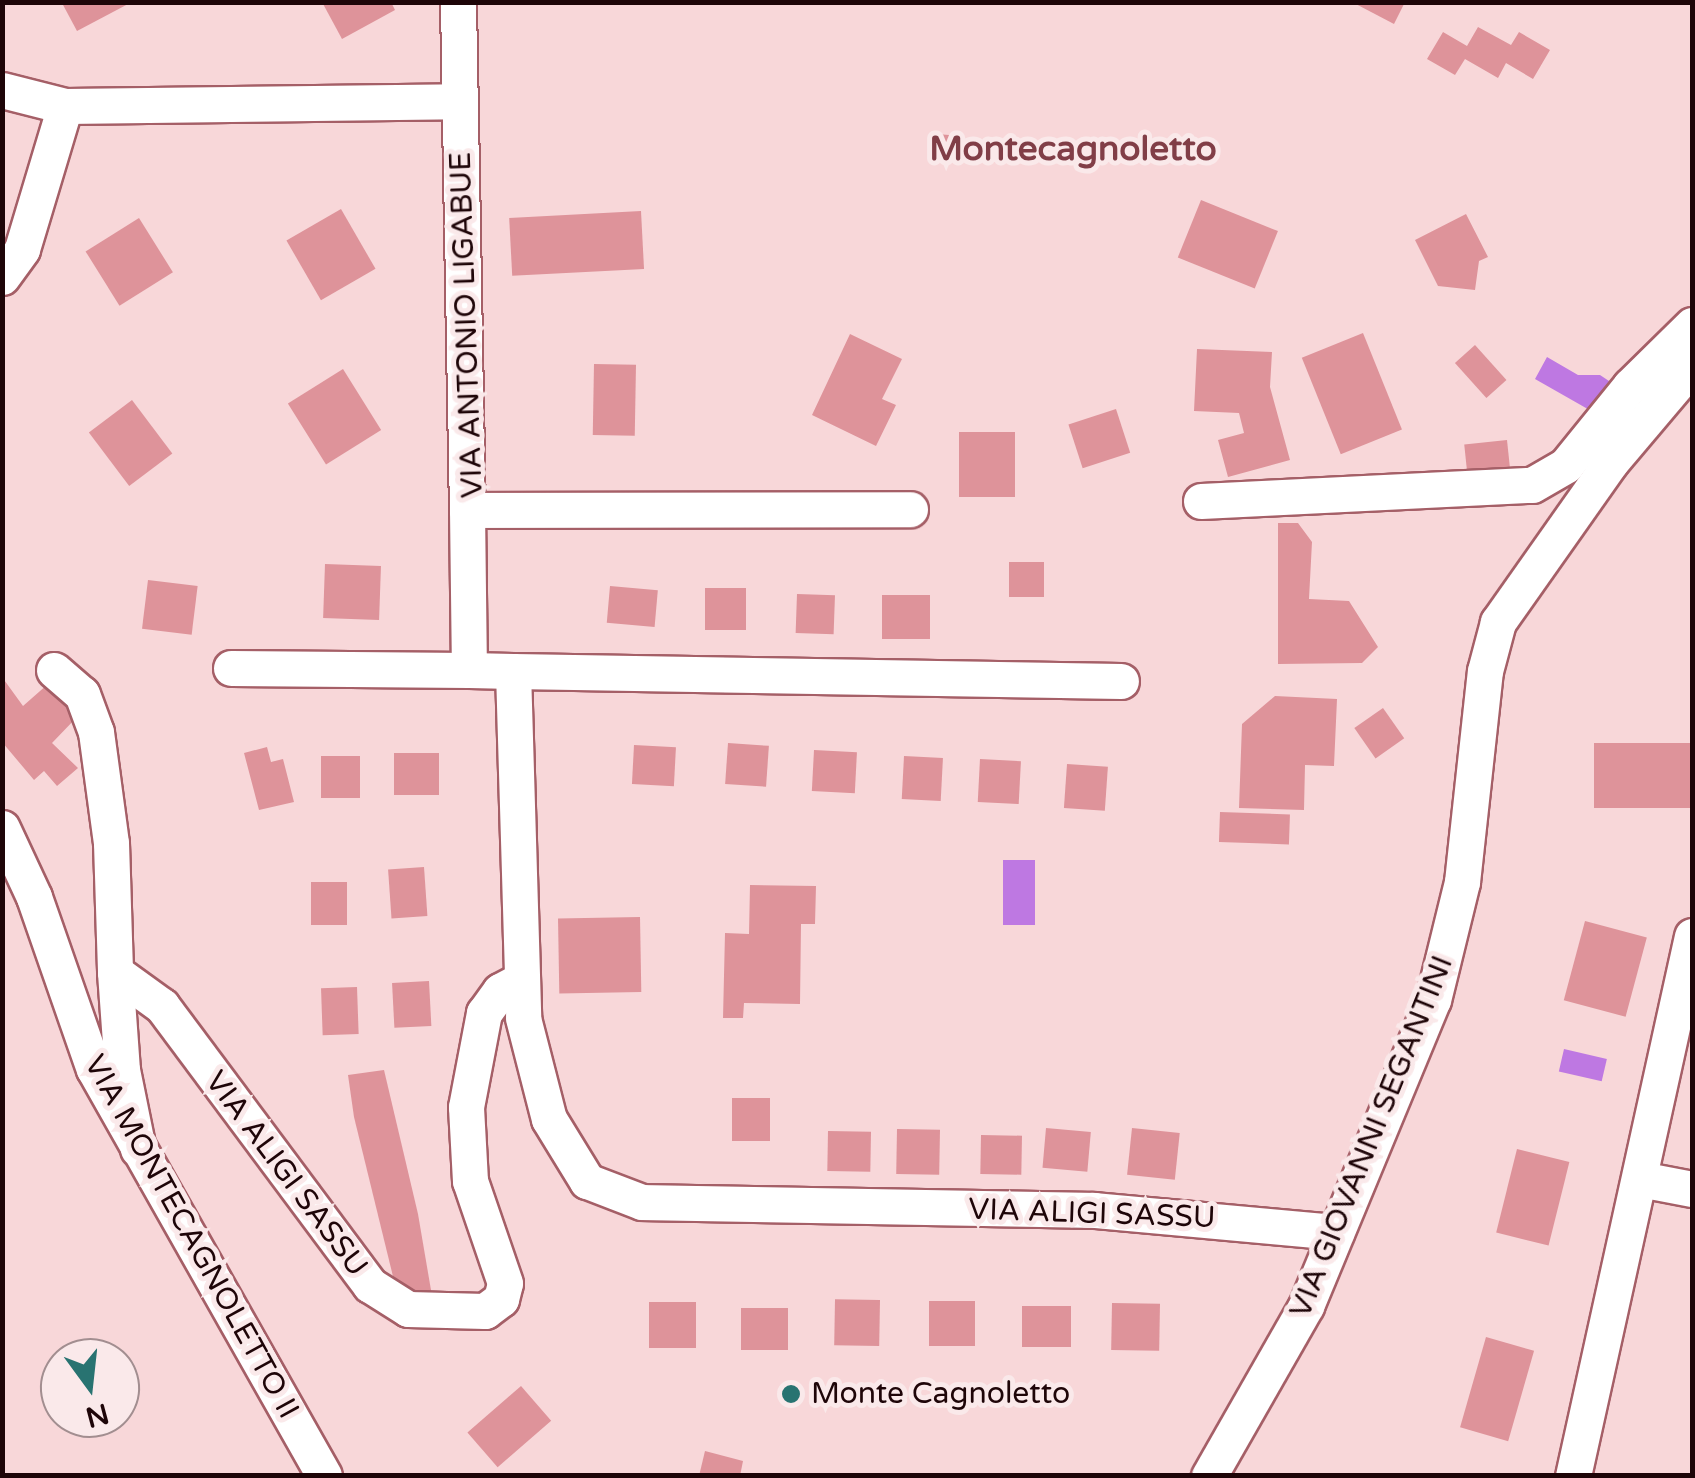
<!DOCTYPE html>
<style>
body{margin:0}
#map{position:relative;width:1695px;height:1478px;overflow:hidden;background:#f8d7d9;font-family:"Varela Round",sans-serif}
div>[style]{position:absolute}
[style*='--x']{left:calc(var(--x)*1px);top:calc(var(--y)*1px);width:calc(var(--w)*1px);rotate:calc(var(--a)*1deg)}
.water>*{inset:0;background:#be78e2;transform-origin:0 0}
.building>*{inset:0;background:#de939a;transform-origin:0 0}
.roads{filter:drop-shadow(2px 0 #a55f67) drop-shadow(-2px 0 #a55f67) drop-shadow(0 2px #a55f67) drop-shadow(0 -2px #a55f67)}
.street>*{height:35px;margin:-17.5px;padding:0 17.5px;transform-origin:17.5px;border-radius:17.5px;background:#fff}
.dots>*{width:28px;height:28px;translate:-50% -50%;box-sizing:border-box;border:5px solid #fae9ea;border-radius:50%}
span{translate:-50% -50%;white-space:nowrap;text-align:center;line-height:1.15;-webkit-text-stroke:10px #fae9ea;paint-order:stroke}
.street-label{font-size:30px;color:#1e0508}
.poi-label{font-size:30px;color:#1e0508}
.left{translate:0 -50%;text-align:left}
.quarter-label{font-size:35px;color:#813e47;font-weight:700}
.frame{position:absolute;inset:0;border:5px solid #1e0508;pointer-events:none}
.north{position:absolute;left:40px;top:1338px;width:100px;height:100px;box-sizing:border-box;background:#fae9ea;border:2px solid #a28e90;border-radius:50%;rotate:165deg;font-size:28px;font-weight:700;line-height:40px;text-align:center;color:#1e0508}
.north::after{content:'';display:block;margin:auto;width:35px;height:45px;background:#287371;clip-path:polygon(50% 0,100% 100%,50% 72%,0 100%)}
</style>
<div id="map">
<div class="water">
<i style="clip-path:polygon(1547px 357px,1578px 375px,1600px 375px,1612px 383px,1593px 412px,1535px 379px)"></i>
<i style="left:1003px;top:860px;width:32px;height:65px"></i>
<i style="left:1564px;top:1049px;width:44px;height:23px;rotate:13deg"></i>
</div>
<div class="building">
<i style="clip-path:polygon(322px 2px,391px 2px,395px 10px,342px 39px)"></i>
<i style="clip-path:polygon(1352px 2px,1405px 2px,1394px 24px)"></i>
<i style="clip-path:polygon(62px 3px,130px 3px,77px 31px)"></i>
<i style="clip-path:polygon(1478px 27px,1511px 45px,1519px 32px,1550px 50px,1533px 79px,1506px 63px,1498px 78px,1465px 59px,1455px 75px,1427px 59px,1443px 32px,1467px 46px)"></i>
<i style="left:935px;top:134px;width:29px;height:20px;rotate:4deg"></i>
<i style="left:1201px;top:200px;width:83px;height:62px;rotate:22deg"></i>
<i style="left:341px;top:209px;width:69px;height:63px;rotate:60deg"></i>
<i style="left:641px;top:211px;width:58px;height:132px;rotate:87deg"></i>
<i style="clip-path:polygon(1466px 214px,1488px 257px,1479px 261px,1475px 290px,1438px 286px,1415px 240px)"></i>
<i style="left:139px;top:218px;width:64px;height:63px;rotate:58deg"></i>
<i style="left:1363px;top:333px;width:104px;height:66px;rotate:68deg"></i>
<i style="clip-path:polygon(850px 334px,902px 359px,882px 399px,896px 405px,876px 446px,812px 415px)"></i>
<i style="left:1475px;top:345px;width:47px;height:27px;rotate:48deg"></i>
<i style="clip-path:polygon(1197px 349px,1272px 352px,1270px 387px,1290px 460px,1228px 477px,1218px 440px,1244px 433px,1239px 413px,1194px 411px)"></i>
<i style="left:594px;top:364px;width:42px;height:71px;rotate:1deg"></i>
<i style="left:343px;top:369px;width:72px;height:65px;rotate:58deg"></i>
<i style="left:132px;top:400px;width:67px;height:54px;rotate:53deg"></i>
<i style="left:1116px;top:409px;width:46px;height:50px;rotate:72deg"></i>
<i style="left:959px;top:432px;width:56px;height:65px"></i>
<i style="left:1507px;top:440px;width:40px;height:43px;rotate:84deg"></i>
<i style="clip-path:polygon(1278px 523px,1298px 523px,1312px 542px,1309px 599px,1349px 601px,1378px 647px,1362px 663px,1278px 664px)"></i>
<i style="left:1009px;top:562px;width:35px;height:35px"></i>
<i style="left:325px;top:564px;width:56px;height:54px;rotate:2deg"></i>
<i style="left:148px;top:580px;width:50px;height:49px;rotate:7deg"></i>
<i style="left:610px;top:586px;width:48px;height:37px;rotate:5deg"></i>
<i style="left:705px;top:588px;width:41px;height:42px"></i>
<i style="left:797px;top:594px;width:38px;height:39px;rotate:2deg"></i>
<i style="left:882px;top:595px;width:48px;height:44px"></i>
<i style="clip-path:polygon(2px 677px,23px 706px,48px 684px,77px 717px,52px 743px,78px 768px,57px 786px,44px 771px,34px 780px,2px 742px)"></i>
<i style="clip-path:polygon(1275px 696px,1337px 699px,1334px 766px,1305px 765px,1304px 810px,1239px 808px,1242px 724px)"></i>
<i style="left:1383px;top:708px;width:37px;height:35px;rotate:55deg"></i>
<i style="left:728px;top:743px;width:41px;height:41px;rotate:4deg"></i>
<i style="left:1692px;top:743px;width:65px;height:98px;rotate:90deg"></i>
<i style="left:634px;top:745px;width:42px;height:39px;rotate:3deg"></i>
<i style="clip-path:polygon(267px 747px,271px 762px,283px 759px,294px 802px,259px 810px,244px 753px)"></i>
<i style="left:814px;top:750px;width:43px;height:41px;rotate:3deg"></i>
<i style="left:394px;top:753px;width:45px;height:42px"></i>
<i style="left:360px;top:756px;width:42px;height:39px;rotate:90deg"></i>
<i style="left:904px;top:756px;width:39px;height:43px;rotate:3deg"></i>
<i style="left:980px;top:759px;width:41px;height:43px;rotate:3deg"></i>
<i style="left:1067px;top:764px;width:41px;height:44px;rotate:4deg"></i>
<i style="left:1220px;top:812px;width:70px;height:30px;rotate:2deg"></i>
<i style="left:424px;top:867px;width:49px;height:36px;rotate:86deg"></i>
<i style="left:311px;top:882px;width:36px;height:43px"></i>
<i style="clip-path:polygon(750px 885px,816px 886px,815px 924px,801px 924px,800px 1004px,744px 1003px,743px 1018px,723px 1018px,725px 933px,749px 934px)"></i>
<i style="left:640px;top:917px;width:75px;height:82px;rotate:89deg"></i>
<i style="left:1585px;top:921px;width:64px;height:82px;rotate:15deg"></i>
<i style="left:429px;top:981px;width:45px;height:37px;rotate:87deg"></i>
<i style="left:357px;top:987px;width:47px;height:36px;rotate:88deg"></i>
<i style="clip-path:polygon(384px 1070px,418px 1214px,432px 1296px,399px 1301px,354px 1117px,348px 1075px)"></i>
<i style="left:732px;top:1098px;width:38px;height:43px"></i>
<i style="left:1046px;top:1128px;width:45px;height:40px;rotate:5deg"></i>
<i style="left:1132px;top:1128px;width:48px;height:47px;rotate:6deg"></i>
<i style="left:897px;top:1129px;width:43px;height:45px;rotate:1deg"></i>
<i style="left:828px;top:1131px;width:43px;height:40px;rotate:1deg"></i>
<i style="left:981px;top:1135px;width:41px;height:39px;rotate:1deg"></i>
<i style="left:1517px;top:1149px;width:54px;height:86px;rotate:14deg"></i>
<i style="left:880px;top:1300px;width:46px;height:45px;rotate:91deg"></i>
<i style="left:929px;top:1301px;width:46px;height:45px"></i>
<i style="left:649px;top:1302px;width:47px;height:46px"></i>
<i style="left:1112px;top:1303px;width:48px;height:47px;rotate:1deg"></i>
<i style="left:1022px;top:1306px;width:49px;height:41px"></i>
<i style="left:741px;top:1308px;width:47px;height:42px"></i>
<i style="left:1486px;top:1337px;width:50px;height:94px;rotate:16deg"></i>
<i style="left:521px;top:1386px;width:46px;height:71px;rotate:49deg"></i>
<i style="clip-path:polygon(705px 1451px,743px 1461px,740px 1476px,699px 1476px)"></i>
</div>
<div class="roads">
<div class="street">
<i style="--x:458;--y:2;--w:508;--a:88.99"></i>
<i style="--x:467;--y:510;--w:443;--a:-0.1"></i>
<i style="--x:2;--y:90;--w:65;--a:14.3"></i>
<i style="--x:65;--y:106;--w:394;--a:-0.7"></i>
<i style="--x:2;--y:277;--w:34;--a:-54"></i>
<i style="--x:22;--y:249;--w:149;--a:-73.3"></i>
<i style="--x:1201;--y:501;--w:331;--a:-2.8"></i>
<i style="--x:1532;--y:485;--w:39;--a:-30"></i>
<i style="--x:1566;--y:465;--w:102;--a:-51"></i>
<i style="--x:1630;--y:386;--w:87;--a:-44.5"></i>
<i style="--x:467;--y:510;--w:160;--a:89.3"></i>
<i style="--x:469;--y:670;--w:44;--a:1.3"></i>
<i style="--x:513;--y:671;--w:347;--a:88.3"></i>
<i style="--x:523;--y:1018;--w:104;--a:75.6"></i>
<i style="--x:549;--y:1119;--w:73;--a:58.5"></i>
<i style="--x:587;--y:1181;--w:59;--a:20.9"></i>
<i style="--x:642;--y:1202;--w:452;--a:1"></i>
<i style="--x:1094;--y:1210;--w:243;--a:5.2"></i>
<i style="--x:231;--y:668;--w:238;--a:0.5"></i>
<i style="--x:54;--y:670;--w:37;--a:41"></i>
<i style="--x:82;--y:694;--w:40;--a:69.8"></i>
<i style="--x:96;--y:732;--w:112;--a:82.3"></i>
<i style="--x:111;--y:843;--w:129;--a:88.2"></i>
<i style="--x:513;--y:671;--w:608;--a:0.94"></i>
<i style="--x:2;--y:828;--w:76;--a:65.1"></i>
<i style="--x:34;--y:897;--w:182;--a:70.8"></i>
<i style="--x:94;--y:1069;--w:467;--a:60.5"></i>
<i style="--x:138;--y:1149;--w:81;--a:-101.4"></i>
<i style="--x:122;--y:1070;--w:98;--a:-94.1"></i>
<i style="--x:115;--y:972;--w:58;--a:35.9"></i>
<i style="--x:162;--y:1006;--w:348;--a:53.3"></i>
<i style="--x:370;--y:1285;--w:45;--a:32.3"></i>
<i style="--x:408;--y:1309;--w:77;--a:1.5"></i>
<i style="--x:485;--y:1311;--w:20;--a:-37"></i>
<i style="--x:501;--y:1299;--w:16;--a:-76"></i>
<i style="--x:505;--y:1283;--w:108;--a:-108.9"></i>
<i style="--x:470;--y:1181;--w:74;--a:-93.1"></i>
<i style="--x:466;--y:1107;--w:96;--a:-79.2"></i>
<i style="--x:484;--y:1013;--w:27;--a:-54"></i>
<i style="--x:500;--y:991;--w:21;--a:-28"></i>
<i style="--x:1640;--y:1179;--w:53;--a:10.9"></i>
<i style="--x:1209;--y:1476;--w:196;--a:-60.3"></i>
<i style="--x:1306;--y:1306;--w:331;--a:-67.5"></i>
<i style="--x:1433;--y:1000;--w:122;--a:-76.2"></i>
<i style="--x:1462;--y:882;--w:212;--a:-83.8"></i>
<i style="--x:1485;--y:671;--w:51;--a:-75.1"></i>
<i style="--x:1498;--y:622;--w:194;--a:-54.8"></i>
<i style="--x:1610;--y:463;--w:127;--a:-49.8"></i>
<i style="--x:1573;--y:1476;--w:553;--a:-77.57"></i>
</div>
</div>
<div class="dots">
<i style="left:791px;top:1394px;background:#287371"></i>
</div>
<div class="street-label">
<span style="left:467px;top:325px;rotate:-92deg">VIA ANTONIO LIGABUE</span>
<span style="left:1372px;top:1137px;rotate:-68deg">VIA GIOVANNI SEGANTINI</span>
<span style="left:286px;top:1174px;rotate:53deg">VIA ALIGI SASSU</span>
<span style="left:1092px;top:1214px;rotate:2deg">VIA ALIGI SASSU</span>
<span style="left:191px;top:1237px;rotate:61deg">VIA MONTECAGNOLETTO II</span>
</div>
<div class="poi-label">
<span class="left" style="left:811px;top:1394px">Monte Cagnoletto</span>
</div>
<div class="quarter-label">
<span style="left:1073px;top:149px">Montecagnoletto</span>
</div>
<div class="frame"></div>
<div class="north">N</div>
</div>
